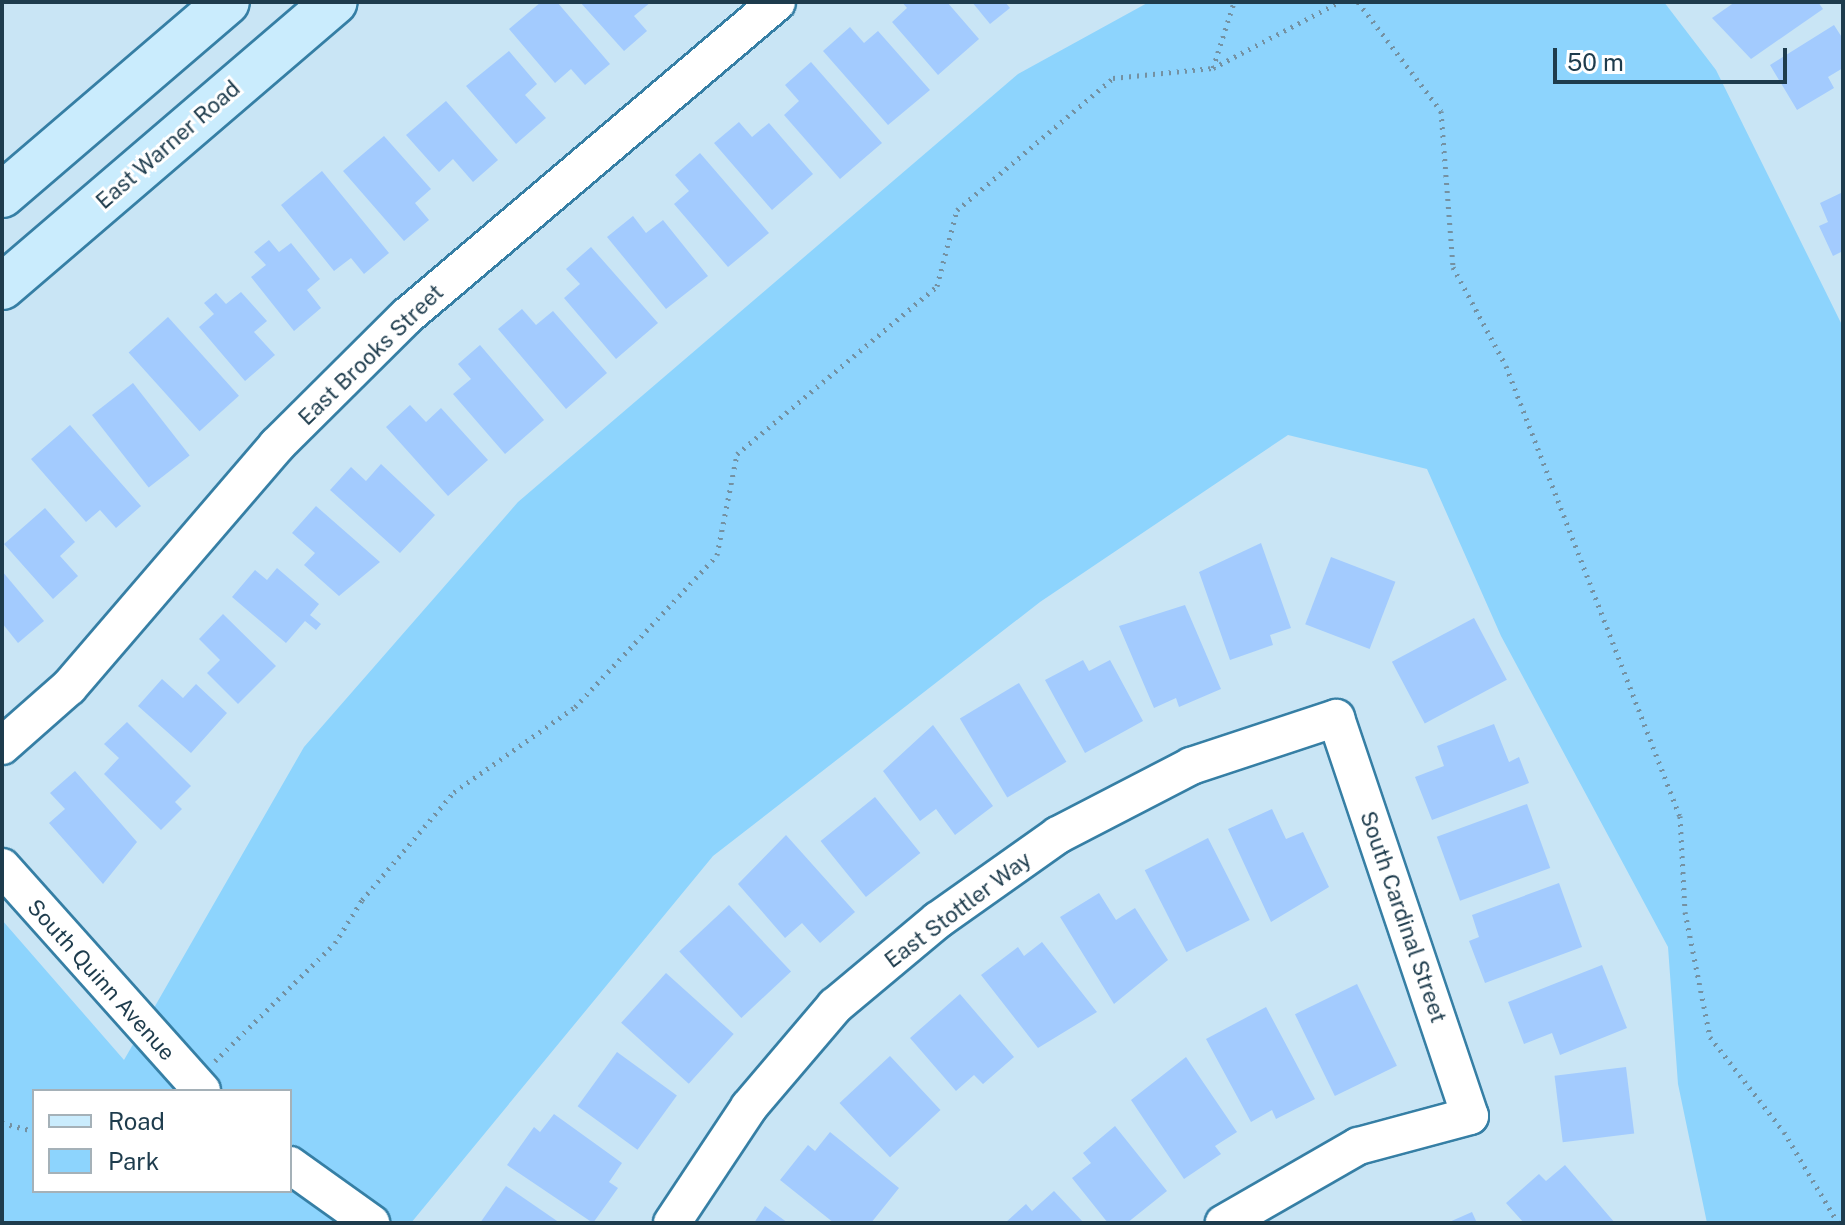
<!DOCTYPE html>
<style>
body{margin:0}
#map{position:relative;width:1845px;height:1225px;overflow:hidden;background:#c9e5f5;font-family:"Public Sans",sans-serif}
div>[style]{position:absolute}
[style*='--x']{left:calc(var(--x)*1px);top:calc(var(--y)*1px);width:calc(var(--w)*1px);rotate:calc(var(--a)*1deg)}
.green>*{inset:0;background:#8dd4fd}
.building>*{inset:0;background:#a3cbfe;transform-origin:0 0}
.path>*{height:5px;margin-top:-2.5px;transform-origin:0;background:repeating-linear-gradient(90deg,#7491a2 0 2px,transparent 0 8px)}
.roads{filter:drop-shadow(2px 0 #367fa5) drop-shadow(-2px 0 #367fa5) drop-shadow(0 2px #367fa5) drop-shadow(0 -2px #367fa5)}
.street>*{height:36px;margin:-18px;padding:0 18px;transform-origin:18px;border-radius:18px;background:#fff}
.secondary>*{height:44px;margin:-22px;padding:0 22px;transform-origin:22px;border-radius:22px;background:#caecfd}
span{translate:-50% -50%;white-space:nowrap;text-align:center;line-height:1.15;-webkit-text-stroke:6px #fff;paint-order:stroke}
.street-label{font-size:22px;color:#1e3c4d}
.frame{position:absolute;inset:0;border:4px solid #1e3c4d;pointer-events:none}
.legend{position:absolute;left:32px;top:1089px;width:260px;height:104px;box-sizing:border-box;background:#fff;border:2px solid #a5b1b8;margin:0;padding:10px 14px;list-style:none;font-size:24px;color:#1e3c4d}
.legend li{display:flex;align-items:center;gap:16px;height:40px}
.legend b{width:40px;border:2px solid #a5b1b8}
.scale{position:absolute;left:1553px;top:48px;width:234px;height:36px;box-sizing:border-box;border:4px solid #1e3c4d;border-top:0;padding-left:10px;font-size:24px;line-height:28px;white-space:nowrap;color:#1e3c4d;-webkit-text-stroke:6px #fff;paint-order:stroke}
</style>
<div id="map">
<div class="green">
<i style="clip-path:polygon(evenodd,1149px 2px,1664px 2px,1716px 70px,1843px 327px,1843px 1223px,1707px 1223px,1678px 1084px,1668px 947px,1501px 636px,1427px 469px,1288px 435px,1040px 602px,713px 856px,411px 1223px,2px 1223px,2px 920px,124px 1060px,304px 747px,518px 502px,1018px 74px,1149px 2px,34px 1091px,290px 1091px,290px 1191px,34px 1191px,34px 1091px)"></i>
</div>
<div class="building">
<i style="clip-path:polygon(541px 2px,557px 2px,610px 64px,585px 85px,571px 69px,555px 83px,509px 29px)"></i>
<i style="clip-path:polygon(580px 2px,651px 2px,634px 16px,647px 31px,624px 51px)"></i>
<i style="clip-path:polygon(902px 2px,947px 2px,979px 39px,938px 75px,892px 22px,907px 8px)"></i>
<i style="clip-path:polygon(972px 2px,1005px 2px,1010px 8px,990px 24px)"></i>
<i style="clip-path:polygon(1735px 2px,1818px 2px,1823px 9px,1751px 59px,1712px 18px)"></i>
<i style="clip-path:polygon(1834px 25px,1843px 39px,1843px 68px,1828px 77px,1834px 88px,1797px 110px,1770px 65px)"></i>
<i style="clip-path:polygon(850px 27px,864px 43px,878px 31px,930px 90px,888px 125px,823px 51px)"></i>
<i style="clip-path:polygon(509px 51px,537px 84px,525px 95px,546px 118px,516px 144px,466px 86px)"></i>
<i style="clip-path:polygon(811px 62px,882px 143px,840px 179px,784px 115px,799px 101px,785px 85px)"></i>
<i style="clip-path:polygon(446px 101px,498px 160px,473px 182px,453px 159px,439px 172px,406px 135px)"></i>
<i style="clip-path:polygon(739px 122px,752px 137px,769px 123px,813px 174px,772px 210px,714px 143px)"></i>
<i style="clip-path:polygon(384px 136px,431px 189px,415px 203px,429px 220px,404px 241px,343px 171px)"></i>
<i style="clip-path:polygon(700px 153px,769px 233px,728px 267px,674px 204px,689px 191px,675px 175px)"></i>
<i style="clip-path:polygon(322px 171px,389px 253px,364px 274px,351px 258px,334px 271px,281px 205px)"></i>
<i style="clip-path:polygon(1843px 192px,1843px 251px,1833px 256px,1819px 226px,1828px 222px,1820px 203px)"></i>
<i style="clip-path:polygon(633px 216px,646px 233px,663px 220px,708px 276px,666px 309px,607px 237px)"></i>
<i style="clip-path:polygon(269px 240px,279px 252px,291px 243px,320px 279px,307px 290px,321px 308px,294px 331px,251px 277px,266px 265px,254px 252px)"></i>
<i style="clip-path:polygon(591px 247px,658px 323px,616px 359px,564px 298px,580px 284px,566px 269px)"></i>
<i style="clip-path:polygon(241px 292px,267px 321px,254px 332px,275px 355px,245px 381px,199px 327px,214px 314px,204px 303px,216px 293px,226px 304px)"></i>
<i style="clip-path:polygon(522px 309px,536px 325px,553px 311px,607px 373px,566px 409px,498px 329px)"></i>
<i style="left:168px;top:317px;width:106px;height:53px;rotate:48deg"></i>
<i style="clip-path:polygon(480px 345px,544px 420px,505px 454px,453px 394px,471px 379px,458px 364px)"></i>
<i style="left:133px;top:383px;width:92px;height:52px;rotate:52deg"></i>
<i style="clip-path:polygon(410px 405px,426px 422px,441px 408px,488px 460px,448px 496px,386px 427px)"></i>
<i style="clip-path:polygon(70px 425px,141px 506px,116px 528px,100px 510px,86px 522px,31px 459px)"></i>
<i style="clip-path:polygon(381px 464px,435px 515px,400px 553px,330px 490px,351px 467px,366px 481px)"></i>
<i style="clip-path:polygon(316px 506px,380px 562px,339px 596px,304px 565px,315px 553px,292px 533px)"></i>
<i style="clip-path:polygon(45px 508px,75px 542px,60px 556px,78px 576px,53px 599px,4px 544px)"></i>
<i style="clip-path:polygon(1261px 543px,1291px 628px,1270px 635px,1273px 645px,1230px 660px,1199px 572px)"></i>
<i style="left:1331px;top:557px;width:69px;height:72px;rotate:21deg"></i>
<i style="clip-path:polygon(277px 568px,319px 604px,310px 615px,321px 624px,316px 630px,305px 621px,286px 643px,232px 597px,255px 570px,267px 580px)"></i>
<i style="clip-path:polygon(2px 571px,44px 621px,18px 643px,2px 623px)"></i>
<i style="clip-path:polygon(1185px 605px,1221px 689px,1179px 707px,1176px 698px,1154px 708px,1119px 626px)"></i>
<i style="clip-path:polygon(223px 614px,276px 666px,238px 704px,207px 673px,220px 660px,199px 639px)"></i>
<i style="left:1474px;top:618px;width:70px;height:93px;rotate:62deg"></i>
<i style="clip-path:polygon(1083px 660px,1089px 671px,1110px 660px,1143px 721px,1085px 753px,1045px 680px)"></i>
<i style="clip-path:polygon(162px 679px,183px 698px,196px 684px,227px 713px,191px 753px,138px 706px)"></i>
<i style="left:1019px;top:683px;width:92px;height:69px;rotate:59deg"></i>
<i style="clip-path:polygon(127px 722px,191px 786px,175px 802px,182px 809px,161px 830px,104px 774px,119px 758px,104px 744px)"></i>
<i style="clip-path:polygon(1494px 724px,1509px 762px,1519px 757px,1529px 783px,1432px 820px,1415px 777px,1444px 766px,1437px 746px)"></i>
<i style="clip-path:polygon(933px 725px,993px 806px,955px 835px,936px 809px,920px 821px,883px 771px)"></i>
<i style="clip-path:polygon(75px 771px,137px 842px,103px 884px,49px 823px,65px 809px,50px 793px)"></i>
<i style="left:875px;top:797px;width:72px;height:70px;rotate:51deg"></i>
<i style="left:1527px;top:804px;width:68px;height:96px;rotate:70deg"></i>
<i style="clip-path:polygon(1272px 809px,1286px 839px,1303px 832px,1329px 887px,1271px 922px,1228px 829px)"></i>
<i style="clip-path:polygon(786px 835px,855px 912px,820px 943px,802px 923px,785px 938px,738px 884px)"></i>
<i style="left:1208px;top:838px;width:92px;height:71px;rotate:63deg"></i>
<i style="clip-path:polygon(1559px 883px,1582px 947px,1485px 983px,1469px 941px,1479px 937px,1472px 915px)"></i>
<i style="clip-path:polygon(1099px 893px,1116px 920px,1135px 908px,1168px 960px,1114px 1004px,1060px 917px)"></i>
<i style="left:729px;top:905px;width:91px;height:68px;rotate:47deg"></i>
<i style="clip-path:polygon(1042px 942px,1097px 1012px,1038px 1048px,981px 975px,1018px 947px,1024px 956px)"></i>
<i style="clip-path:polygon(1602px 965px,1627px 1028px,1560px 1055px,1552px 1033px,1524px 1044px,1508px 1002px)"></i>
<i style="left:666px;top:973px;width:91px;height:67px;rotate:42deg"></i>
<i style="left:1357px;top:984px;width:91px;height:69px;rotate:64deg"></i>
<i style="clip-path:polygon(960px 994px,1014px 1057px,983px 1084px,974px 1075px,956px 1091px,910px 1038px)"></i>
<i style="clip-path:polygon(1266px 1007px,1315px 1099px,1276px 1119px,1272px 1110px,1251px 1122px,1206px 1039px)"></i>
<i style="left:617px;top:1052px;width:74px;height:67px;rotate:36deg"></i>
<i style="left:890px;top:1056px;width:74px;height:69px;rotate:47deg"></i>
<i style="clip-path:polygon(1186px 1057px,1237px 1132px,1215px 1146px,1221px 1154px,1184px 1179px,1131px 1100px)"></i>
<i style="left:1626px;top:1067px;width:67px;height:72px;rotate:83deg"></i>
<i style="clip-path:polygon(554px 1114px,622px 1163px,609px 1182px,618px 1188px,593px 1223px,507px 1165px,534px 1127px,540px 1132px)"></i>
<i style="clip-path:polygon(1115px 1126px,1167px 1191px,1127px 1223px,1108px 1223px,1072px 1178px,1091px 1163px,1083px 1153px)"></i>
<i style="clip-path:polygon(830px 1132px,899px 1188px,871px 1223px,834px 1223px,780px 1180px,808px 1145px,815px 1151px)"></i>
<i style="clip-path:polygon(1565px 1165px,1615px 1223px,1524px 1223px,1506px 1203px,1539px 1174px,1546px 1181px)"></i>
<i style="clip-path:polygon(506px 1186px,560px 1223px,480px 1223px)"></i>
<i style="clip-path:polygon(1054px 1191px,1084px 1223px,1005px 1223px,1026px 1204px,1032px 1211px)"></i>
<i style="clip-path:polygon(765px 1206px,788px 1223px,754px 1223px)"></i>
<i style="clip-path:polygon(1472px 1212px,1477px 1223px,1447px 1223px)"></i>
</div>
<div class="path">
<i style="--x:1358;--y:2;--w:137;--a:52.7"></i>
<i style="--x:1441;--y:111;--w:156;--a:85.6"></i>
<i style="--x:1453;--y:267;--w:112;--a:61.8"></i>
<i style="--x:1506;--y:366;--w:482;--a:68.9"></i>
<i style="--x:1680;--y:816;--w:96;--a:87"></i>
<i style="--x:1685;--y:912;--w:127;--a:78.7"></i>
<i style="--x:1710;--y:1037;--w:120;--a:52.1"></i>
<i style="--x:1784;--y:1132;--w:106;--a:59.3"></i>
<i style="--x:1213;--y:68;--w:69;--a:-72.3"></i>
<i style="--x:215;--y:1061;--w:168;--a:-44.5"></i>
<i style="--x:335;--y:943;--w:51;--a:-57.9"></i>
<i style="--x:362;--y:900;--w:142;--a:-49.6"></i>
<i style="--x:454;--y:792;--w:148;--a:-35.1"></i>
<i style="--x:575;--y:707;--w:208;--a:-46.9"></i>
<i style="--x:717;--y:555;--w:103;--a:-78.8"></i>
<i style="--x:737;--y:454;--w:261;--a:-40"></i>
<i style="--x:937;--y:286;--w:79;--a:-75.3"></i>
<i style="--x:957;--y:210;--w:204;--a:-40.2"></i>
<i style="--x:1113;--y:78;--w:100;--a:-5.7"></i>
<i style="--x:1213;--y:68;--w:142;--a:-27.6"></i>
<i style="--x:2;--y:1123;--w:33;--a:14"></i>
</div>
<div class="roads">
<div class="street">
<i style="--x:2;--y:746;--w:89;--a:-41.4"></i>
<i style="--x:69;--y:687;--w:319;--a:-49.3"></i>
<i style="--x:277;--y:445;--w:183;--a:-44.8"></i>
<i style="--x:407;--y:316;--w:485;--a:-40.3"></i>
<i style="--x:2;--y:867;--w:300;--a:48.2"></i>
<i style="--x:290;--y:1165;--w:100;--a:35.6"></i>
<i style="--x:672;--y:1223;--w:139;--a:-56.4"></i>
<i style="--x:749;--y:1107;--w:133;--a:-49.6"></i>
<i style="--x:835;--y:1006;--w:134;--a:-39.9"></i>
<i style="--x:938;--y:920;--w:147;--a:-35.3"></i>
<i style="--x:1058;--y:835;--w:150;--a:-27.4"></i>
<i style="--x:1191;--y:766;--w:153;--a:-18.3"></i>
<i style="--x:1336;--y:718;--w:420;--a:71.4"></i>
<i style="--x:1470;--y:1116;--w:116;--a:165"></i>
<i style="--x:1358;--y:1146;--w:155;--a:150.1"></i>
</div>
<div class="secondary">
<i style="--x:2;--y:195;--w:296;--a:-40.6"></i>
<i style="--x:2;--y:287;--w:438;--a:-40.6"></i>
</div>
</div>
<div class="street-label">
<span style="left:168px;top:145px;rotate:-41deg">East Warner Road</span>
<span style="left:371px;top:355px;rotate:-44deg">East Brooks Street</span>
<span style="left:958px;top:910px;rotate:-37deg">East Stottler Way</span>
<span style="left:1403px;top:917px;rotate:71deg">South Cardinal Street</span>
<span style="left:101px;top:980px;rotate:48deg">South Quinn Avenue</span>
</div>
<div class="frame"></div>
<ul class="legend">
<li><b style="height:10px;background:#caecfd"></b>Road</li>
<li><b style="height:22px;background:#8dd4fd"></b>Park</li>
</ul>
<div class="scale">50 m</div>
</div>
